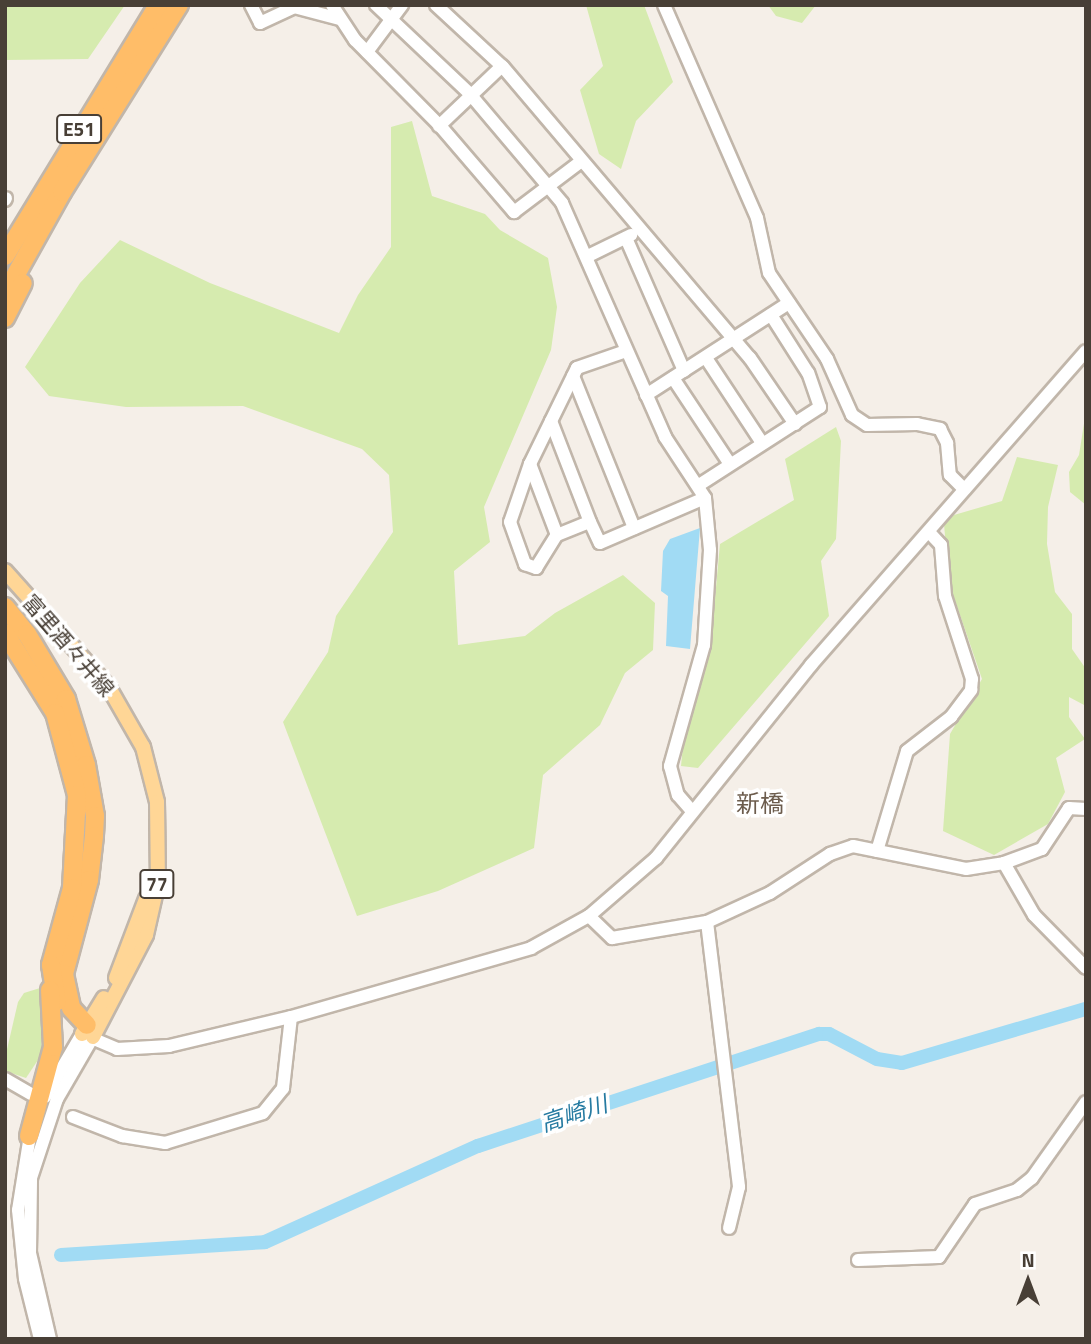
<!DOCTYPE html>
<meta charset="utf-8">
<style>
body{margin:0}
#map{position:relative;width:1091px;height:1344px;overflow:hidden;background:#f5efe8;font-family:"Titillium Web","Noto Sans JP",sans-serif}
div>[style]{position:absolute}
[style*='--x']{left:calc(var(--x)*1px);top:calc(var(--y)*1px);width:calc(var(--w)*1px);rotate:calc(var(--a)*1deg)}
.green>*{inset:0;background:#d6ebaf}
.water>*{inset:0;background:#a1dbf4}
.river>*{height:14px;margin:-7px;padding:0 7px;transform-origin:7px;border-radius:7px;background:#a1dbf4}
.roads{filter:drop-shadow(2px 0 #c1b6aa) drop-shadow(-2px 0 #c1b6aa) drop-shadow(0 2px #c1b6aa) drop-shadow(0 -2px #c1b6aa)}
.minor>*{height:12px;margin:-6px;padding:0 6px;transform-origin:6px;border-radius:6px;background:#fff}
.major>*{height:14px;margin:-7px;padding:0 7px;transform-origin:7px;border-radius:7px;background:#ffd696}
.highway>*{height:18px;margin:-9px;padding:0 9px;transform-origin:9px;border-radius:9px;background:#ffbd68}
span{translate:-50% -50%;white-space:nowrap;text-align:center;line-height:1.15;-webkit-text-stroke:7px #fff;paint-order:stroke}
.shield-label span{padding:2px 5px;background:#fff;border:2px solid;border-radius:5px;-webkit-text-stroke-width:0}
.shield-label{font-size:19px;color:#483f36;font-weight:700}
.street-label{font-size:21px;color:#483f36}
.water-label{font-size:23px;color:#257aa1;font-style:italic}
.quarter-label{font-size:24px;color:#6c5c4d}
.frame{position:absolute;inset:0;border:7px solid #483f36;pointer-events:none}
.north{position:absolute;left:993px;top:1246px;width:70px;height:70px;-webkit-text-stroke:5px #fff;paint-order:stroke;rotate:0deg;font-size:19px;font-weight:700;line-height:28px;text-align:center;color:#483f36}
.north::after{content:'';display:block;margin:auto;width:24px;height:32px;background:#483f36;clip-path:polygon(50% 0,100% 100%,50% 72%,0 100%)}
</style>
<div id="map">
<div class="green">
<i style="clip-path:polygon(5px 5px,125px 5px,88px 59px,5px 60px)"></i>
<i style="clip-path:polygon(586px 5px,644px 5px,673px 82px,636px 121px,621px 169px,599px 154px,580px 90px,603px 66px)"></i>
<i style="clip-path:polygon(768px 5px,816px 5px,802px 23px,776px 16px)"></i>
<i style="clip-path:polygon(412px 121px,432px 196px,485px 214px,500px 230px,548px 258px,557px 307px,551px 350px,484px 507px,490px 542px,454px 571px,458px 645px,525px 636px,555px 613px,623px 575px,655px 603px,653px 650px,625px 673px,600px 725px,543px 775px,534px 848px,438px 891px,357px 916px,283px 722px,328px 652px,336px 616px,393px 532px,389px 475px,362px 449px,243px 406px,126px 407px,49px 396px,25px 367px,80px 283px,120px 240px,210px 283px,339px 333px,358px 295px,391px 247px,391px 127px)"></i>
<i style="clip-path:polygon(1086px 411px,1086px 505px,1070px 492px,1069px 472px,1079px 455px)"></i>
<i style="clip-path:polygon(836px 427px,841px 441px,836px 539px,821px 561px,829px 616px,698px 768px,681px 766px,684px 735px,710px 652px,720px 544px,794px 500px,785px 459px)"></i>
<i style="clip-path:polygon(1017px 457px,1058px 465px,1048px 507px,1047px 544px,1055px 592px,1072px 614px,1072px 649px,1086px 669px,1086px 706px,1069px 697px,1069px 717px,1085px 739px,1056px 758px,1065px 792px,1048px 824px,994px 855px,943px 831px,950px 734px,982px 679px,949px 583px,944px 524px,954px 515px,1002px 501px)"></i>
<i style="clip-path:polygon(40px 988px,42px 1054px,26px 1078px,5px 1071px,5px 1058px,18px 1002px,24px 993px)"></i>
</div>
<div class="water">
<i style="clip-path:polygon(700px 528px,690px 649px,666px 646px,668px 596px,661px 591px,663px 551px,670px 539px)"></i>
</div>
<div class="river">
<i style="--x:61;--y:1255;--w:204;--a:-3.6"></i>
<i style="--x:265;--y:1242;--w:234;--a:-24.3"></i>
<i style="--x:478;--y:1146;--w:359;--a:-18.2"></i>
<i style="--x:819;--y:1034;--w:10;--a:0"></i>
<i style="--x:829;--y:1034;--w:54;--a:27.5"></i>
<i style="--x:877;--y:1059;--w:25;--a:9"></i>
<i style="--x:902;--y:1063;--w:192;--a:-16.4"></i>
</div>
<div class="roads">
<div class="minor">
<i style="--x:251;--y:5;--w:20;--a:63"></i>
<i style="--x:260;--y:23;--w:38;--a:-25"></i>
<i style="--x:294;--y:7;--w:48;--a:14.6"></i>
<i style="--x:332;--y:5;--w:42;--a:56.7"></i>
<i style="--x:355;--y:40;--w:124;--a:45.3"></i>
<i style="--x:442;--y:128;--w:111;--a:49.4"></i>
<i style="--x:514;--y:212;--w:83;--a:-37.1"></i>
<i style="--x:376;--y:5;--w:129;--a:43.4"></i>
<i style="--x:470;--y:94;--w:143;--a:49.8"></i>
<i style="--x:562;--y:203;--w:256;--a:66.2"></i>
<i style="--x:665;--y:437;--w:73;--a:56.7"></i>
<i style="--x:705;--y:498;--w:52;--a:84.5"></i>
<i style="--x:710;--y:550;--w:95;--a:93.6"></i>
<i style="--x:704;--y:645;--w:126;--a:105.7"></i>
<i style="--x:670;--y:766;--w:30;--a:75"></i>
<i style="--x:678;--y:795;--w:21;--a:49"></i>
<i style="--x:436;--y:5;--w:91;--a:42.8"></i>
<i style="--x:503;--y:67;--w:382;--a:49.7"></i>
<i style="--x:750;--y:358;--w:80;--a:55.7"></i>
<i style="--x:664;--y:5;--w:232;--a:66.4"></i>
<i style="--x:757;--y:218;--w:56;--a:77.7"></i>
<i style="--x:769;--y:273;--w:104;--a:56"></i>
<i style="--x:827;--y:359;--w:61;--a:65.9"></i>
<i style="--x:852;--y:415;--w:18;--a:34"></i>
<i style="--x:867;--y:425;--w:50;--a:-1.1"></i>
<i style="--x:917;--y:424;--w:24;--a:12"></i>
<i style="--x:940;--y:429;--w:16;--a:63"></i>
<i style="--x:947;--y:443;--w:32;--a:85"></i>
<i style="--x:950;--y:475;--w:20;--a:45"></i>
<i style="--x:367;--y:52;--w:59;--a:-53.3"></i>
<i style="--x:439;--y:126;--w:87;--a:-43.6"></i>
<i style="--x:5;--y:200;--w:2;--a:-63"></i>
<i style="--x:626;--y:238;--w:145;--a:66.4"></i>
<i style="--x:588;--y:256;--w:48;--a:-26"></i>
<i style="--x:626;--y:351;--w:52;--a:160.9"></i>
<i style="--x:577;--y:368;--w:107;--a:116.1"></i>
<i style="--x:530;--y:464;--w:61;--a:109"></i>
<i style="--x:510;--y:522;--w:45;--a:70.3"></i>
<i style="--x:525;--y:564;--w:12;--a:20"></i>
<i style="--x:536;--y:568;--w:39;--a:-58"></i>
<i style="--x:557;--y:535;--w:35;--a:-22"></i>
<i style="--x:590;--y:522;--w:23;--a:65"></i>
<i style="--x:600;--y:543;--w:114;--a:-23.2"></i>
<i style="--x:706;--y:358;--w:102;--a:56.6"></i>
<i style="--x:573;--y:376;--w:164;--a:68.1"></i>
<i style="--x:673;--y:378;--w:103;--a:56.5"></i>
<i style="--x:646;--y:395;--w:170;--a:-32.8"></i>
<i style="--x:551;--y:421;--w:108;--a:68.9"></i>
<i style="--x:530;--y:464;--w:76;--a:69.2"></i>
<i style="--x:699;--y:485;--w:144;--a:-32.8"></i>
<i style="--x:820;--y:407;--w:36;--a:-109"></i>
<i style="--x:808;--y:373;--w:69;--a:-122.5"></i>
<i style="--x:877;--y:851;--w:104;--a:-73.3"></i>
<i style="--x:907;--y:751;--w:56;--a:-37.7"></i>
<i style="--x:951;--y:717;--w:34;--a:-53"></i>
<i style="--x:971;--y:690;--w:11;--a:-85"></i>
<i style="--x:972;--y:679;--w:87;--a:-108"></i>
<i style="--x:945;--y:596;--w:51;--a:-94.5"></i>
<i style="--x:941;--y:545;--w:18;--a:-133"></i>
<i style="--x:1004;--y:863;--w:60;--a:60"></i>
<i style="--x:1034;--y:915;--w:74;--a:45.5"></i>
<i style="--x:589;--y:916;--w:32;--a:44"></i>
<i style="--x:612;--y:938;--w:96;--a:-9.6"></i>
<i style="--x:707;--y:922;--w:69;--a:-24.7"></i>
<i style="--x:770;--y:893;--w:72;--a:-33"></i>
<i style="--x:830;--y:854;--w:24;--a:-19"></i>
<i style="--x:853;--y:846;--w:115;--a:11.5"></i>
<i style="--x:966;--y:869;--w:38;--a:-9"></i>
<i style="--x:1004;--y:863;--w:40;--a:-20.2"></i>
<i style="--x:1042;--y:849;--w:49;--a:-56.6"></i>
<i style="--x:1069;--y:808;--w:17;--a:3"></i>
<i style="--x:707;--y:922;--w:267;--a:83.1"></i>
<i style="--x:739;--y:1187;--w:42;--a:103.7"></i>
<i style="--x:5;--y:1079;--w:30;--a:30"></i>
<i style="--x:45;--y:1097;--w:73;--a:-59.6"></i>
<i style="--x:82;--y:1034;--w:38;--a:23"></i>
<i style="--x:117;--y:1049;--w:52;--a:-3.3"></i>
<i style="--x:169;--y:1046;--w:125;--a:-13.4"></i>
<i style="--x:291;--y:1017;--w:250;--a:-16"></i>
<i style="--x:531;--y:948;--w:66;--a:-28.9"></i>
<i style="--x:589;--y:916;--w:89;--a:-40.9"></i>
<i style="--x:656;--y:858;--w:248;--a:-51.2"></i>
<i style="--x:811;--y:665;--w:417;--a:-48.8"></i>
<i style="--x:73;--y:1117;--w:53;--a:21.2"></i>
<i style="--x:122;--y:1136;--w:44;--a:9.2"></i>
<i style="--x:165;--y:1143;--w:102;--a:-17"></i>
<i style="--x:263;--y:1113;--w:32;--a:-51"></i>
<i style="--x:283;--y:1088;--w:71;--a:-83.6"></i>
<i style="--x:31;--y:1129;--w:82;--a:99.1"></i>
<i style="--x:18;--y:1210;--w:69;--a:84.2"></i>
<i style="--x:25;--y:1279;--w:62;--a:76"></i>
<i style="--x:858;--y:1260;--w:81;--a:-2.1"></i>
<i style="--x:939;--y:1257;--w:64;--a:-55.8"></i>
<i style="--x:975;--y:1204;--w:44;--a:-18.4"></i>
<i style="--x:1017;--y:1190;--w:19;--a:-39"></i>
<i style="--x:1032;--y:1178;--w:93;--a:-54.6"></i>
<i style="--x:50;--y:1339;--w:88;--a:-103.1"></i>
<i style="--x:30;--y:1253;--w:75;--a:-89.2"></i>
<i style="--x:31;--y:1178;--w:83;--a:-71.8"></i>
<i style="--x:57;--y:1099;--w:72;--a:-59.9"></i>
</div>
<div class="major">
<i style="--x:5;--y:571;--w:154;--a:48.2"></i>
<i style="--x:108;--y:686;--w:70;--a:60.2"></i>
<i style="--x:143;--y:747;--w:57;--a:75.7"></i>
<i style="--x:157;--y:802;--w:80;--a:89.3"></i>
<i style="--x:158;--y:882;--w:54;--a:102.8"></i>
<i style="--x:146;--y:935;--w:115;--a:117.5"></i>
<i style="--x:116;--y:978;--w:85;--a:-69.2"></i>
<i style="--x:82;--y:1034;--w:42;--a:-58.6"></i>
</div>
<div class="highway">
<i style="--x:5;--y:256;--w:294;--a:-58.6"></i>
<i style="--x:5;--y:294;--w:117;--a:-60.8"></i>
<i style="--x:62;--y:192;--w:221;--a:-58"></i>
<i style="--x:5;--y:318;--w:39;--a:-63"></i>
<i style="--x:5;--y:607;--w:35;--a:51"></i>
<i style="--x:27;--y:634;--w:76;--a:59"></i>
<i style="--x:66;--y:699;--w:69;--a:73.1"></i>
<i style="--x:86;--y:765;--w:52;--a:80"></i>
<i style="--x:95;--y:816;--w:20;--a:93"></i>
<i style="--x:94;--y:836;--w:44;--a:96.5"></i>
<i style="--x:89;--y:880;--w:97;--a:104.9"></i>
<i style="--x:64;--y:974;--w:35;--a:78"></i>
<i style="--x:71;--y:1008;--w:23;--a:47"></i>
<i style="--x:5;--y:633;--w:94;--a:58"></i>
<i style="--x:55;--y:713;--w:85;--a:75"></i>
<i style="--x:77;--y:795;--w:93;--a:93.1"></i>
<i style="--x:72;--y:888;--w:80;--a:105.3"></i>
<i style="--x:51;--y:965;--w:37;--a:81"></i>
<i style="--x:29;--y:1136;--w:92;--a:-74.9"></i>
<i style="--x:53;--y:1047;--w:57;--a:-93"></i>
</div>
</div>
<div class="shield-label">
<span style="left:79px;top:129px">E51</span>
<span style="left:157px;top:884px">77</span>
</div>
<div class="street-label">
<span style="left:69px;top:645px;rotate:49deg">富里酒々井線</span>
</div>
<div class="water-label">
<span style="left:574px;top:1114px;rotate:-18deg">高崎川</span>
</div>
<div class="quarter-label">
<span style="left:760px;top:804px">新橋</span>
</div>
<div class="frame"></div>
<div class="north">N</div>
</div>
